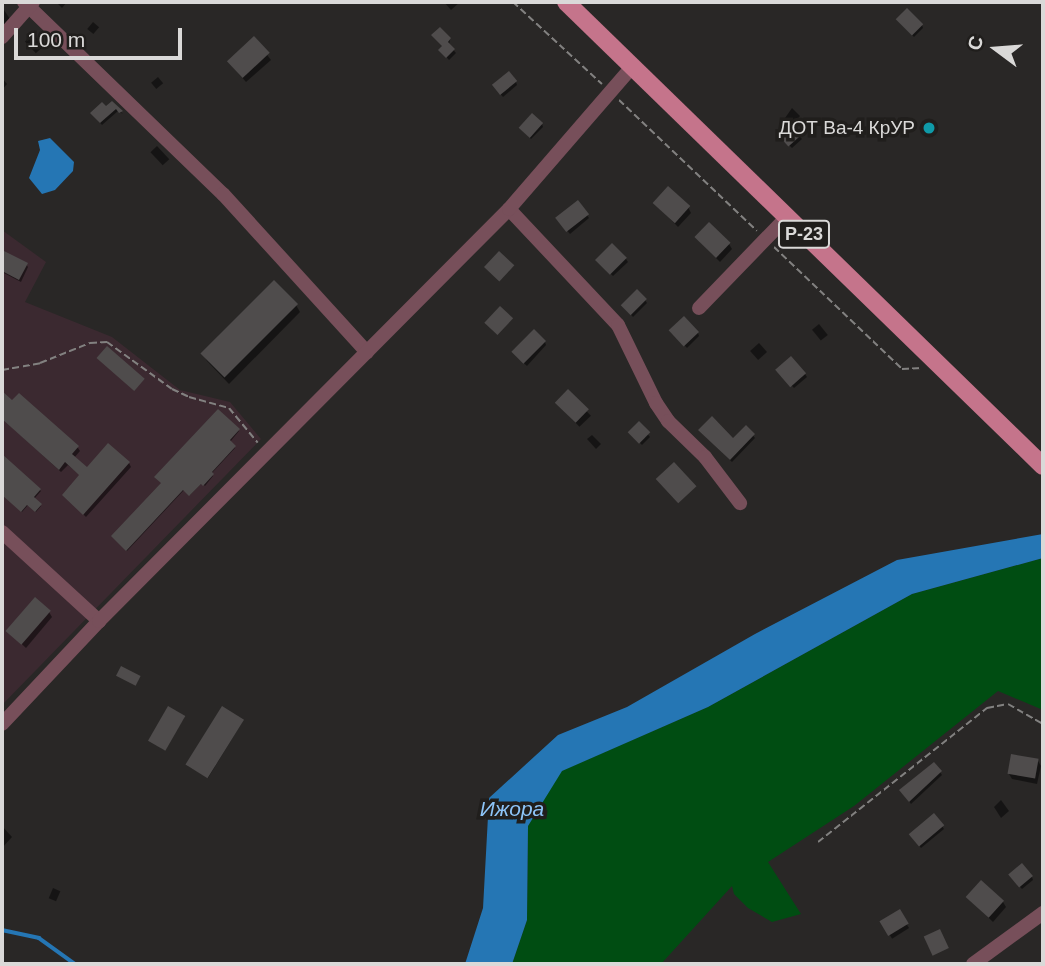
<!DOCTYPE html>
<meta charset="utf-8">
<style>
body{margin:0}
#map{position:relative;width:1045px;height:966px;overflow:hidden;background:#292726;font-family:Helvetica,sans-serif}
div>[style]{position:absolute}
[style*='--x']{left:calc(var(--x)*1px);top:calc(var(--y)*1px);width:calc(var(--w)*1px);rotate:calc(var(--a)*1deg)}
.industrial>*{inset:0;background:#3b2930}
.green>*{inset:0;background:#004d12}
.water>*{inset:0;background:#2576b4}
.shadow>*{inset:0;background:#0007;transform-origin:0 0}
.stream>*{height:3.5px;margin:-1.75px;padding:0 1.75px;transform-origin:1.75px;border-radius:1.75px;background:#2576b4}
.building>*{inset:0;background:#4f4c4c;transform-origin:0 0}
.path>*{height:2px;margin-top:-1px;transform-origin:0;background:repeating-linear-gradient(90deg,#828180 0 7px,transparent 0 10.5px)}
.minor>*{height:14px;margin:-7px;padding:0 7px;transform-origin:7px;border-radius:7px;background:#774f5a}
.major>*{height:18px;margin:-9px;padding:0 9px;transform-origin:9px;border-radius:9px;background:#c5748b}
.dots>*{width:19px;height:19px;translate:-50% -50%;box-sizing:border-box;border:4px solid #201e1c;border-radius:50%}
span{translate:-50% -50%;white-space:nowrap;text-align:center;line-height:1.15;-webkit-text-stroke:7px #201e1c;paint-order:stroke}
.shield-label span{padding:2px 5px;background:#201e1c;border:2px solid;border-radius:5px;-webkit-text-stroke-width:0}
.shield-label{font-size:18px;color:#dad9d8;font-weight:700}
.poi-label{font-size:19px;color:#dad9d8}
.right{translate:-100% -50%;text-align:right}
.water-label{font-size:21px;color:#8dc4f7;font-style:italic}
.frame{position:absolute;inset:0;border:4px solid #dad9d8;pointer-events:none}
.north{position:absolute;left:961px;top:14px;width:70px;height:70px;-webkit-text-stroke:5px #201e1c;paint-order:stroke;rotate:286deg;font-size:19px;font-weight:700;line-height:28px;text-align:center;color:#dad9d8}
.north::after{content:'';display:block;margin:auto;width:24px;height:32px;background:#dad9d8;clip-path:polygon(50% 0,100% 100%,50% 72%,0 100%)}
.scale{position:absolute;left:14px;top:28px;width:168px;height:32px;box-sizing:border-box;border:4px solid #dad9d8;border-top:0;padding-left:9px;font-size:21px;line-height:24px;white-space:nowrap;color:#dad9d8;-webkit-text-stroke:5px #201e1c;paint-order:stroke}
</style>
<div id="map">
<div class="industrial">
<i style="clip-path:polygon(2px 230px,46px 262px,25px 302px,112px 337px,180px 390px,230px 402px,261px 439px,2px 705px)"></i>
</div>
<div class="green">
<i style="clip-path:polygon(1043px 558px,1043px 710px,998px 691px,854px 806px,768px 862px,801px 914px,772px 922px,748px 908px,734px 894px,732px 886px,661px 964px,512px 964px,527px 920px,528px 826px,561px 771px,708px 707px,912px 594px)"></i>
</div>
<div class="water">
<i style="clip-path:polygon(50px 138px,74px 162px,73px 171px,55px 190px,42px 194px,29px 178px,40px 150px,38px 141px)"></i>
<i style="clip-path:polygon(1043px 534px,1043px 558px,912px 594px,708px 707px,562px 771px,528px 826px,527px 920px,512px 964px,465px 964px,483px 908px,489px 798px,558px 735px,627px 707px,755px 634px,897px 560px)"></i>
</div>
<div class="shadow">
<i style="clip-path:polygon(56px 2px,67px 2px,62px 8px)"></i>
<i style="clip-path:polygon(444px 2px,460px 2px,451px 10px)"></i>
<i style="clip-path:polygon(2px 7px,12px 22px,2px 34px)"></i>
<i style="left:93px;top:22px;width:8px;height:9px;rotate:40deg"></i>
<i style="clip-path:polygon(900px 23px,922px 25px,923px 28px,914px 37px)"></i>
<i style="left:33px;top:34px;width:16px;height:11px;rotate:47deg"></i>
<i style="clip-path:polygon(254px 38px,271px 60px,246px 82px,232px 66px)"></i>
<i style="clip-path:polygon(450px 39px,449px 45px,456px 53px,449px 60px,440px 50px)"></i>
<i style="left:158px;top:77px;width:8px;height:9px;rotate:50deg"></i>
<i style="clip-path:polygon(2px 78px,7px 84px,2px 90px)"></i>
<i style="clip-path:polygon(516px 82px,517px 85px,503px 97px,496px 89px)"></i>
<i style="clip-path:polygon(112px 103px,123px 114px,118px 111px,102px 125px,94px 116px)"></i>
<i style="clip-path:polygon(792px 108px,800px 116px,791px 127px,802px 139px,792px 148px,783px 139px,792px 125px,785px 118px)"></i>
<i style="clip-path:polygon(542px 124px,543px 127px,531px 139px,522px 130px)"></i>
<i style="left:157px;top:146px;width:18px;height:9px;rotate:47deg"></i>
<i style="clip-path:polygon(655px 203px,688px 207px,691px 213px,678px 227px)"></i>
<i style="clip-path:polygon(587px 215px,589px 218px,570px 234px,560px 222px)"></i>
<i style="clip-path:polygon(700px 242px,729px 244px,732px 249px,720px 262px)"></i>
<i style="clip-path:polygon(3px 253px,26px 264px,28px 267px,21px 282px,2px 272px)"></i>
<i style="clip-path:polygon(626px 259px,628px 262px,613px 276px,599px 263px)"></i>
<i style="clip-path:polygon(645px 300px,647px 303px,633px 317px,625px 308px)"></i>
<i style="clip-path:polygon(296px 305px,300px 312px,229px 384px,207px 361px,203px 354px)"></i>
<i style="left:819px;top:324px;width:14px;height:9px;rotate:51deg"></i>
<i style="clip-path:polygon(698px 333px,699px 336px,687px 348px,674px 334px)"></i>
<i style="clip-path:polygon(545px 342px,546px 345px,527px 366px,516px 356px)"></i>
<i style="left:759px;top:343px;width:12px;height:12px;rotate:48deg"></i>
<i style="clip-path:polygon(780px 373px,805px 374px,807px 377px,794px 388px)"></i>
<i style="left:568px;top:392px;width:33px;height:16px;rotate:46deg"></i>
<i style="clip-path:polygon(19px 395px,78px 448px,80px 451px,74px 458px,87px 470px,129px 463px,131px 467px,86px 517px,64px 495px,81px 476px,68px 465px,61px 472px,2px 418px,6px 409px,2px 405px,2px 399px,5px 396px,12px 402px)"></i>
<i style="clip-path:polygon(218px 411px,239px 431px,230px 442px,235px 448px,211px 474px,213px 476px,205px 486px,202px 483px,190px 495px,184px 490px,127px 551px,114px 538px,163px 484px)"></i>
<i style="clip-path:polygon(639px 424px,650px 437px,642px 445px,632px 435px)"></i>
<i style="clip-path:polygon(746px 427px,755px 438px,732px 462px,702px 433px,733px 440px)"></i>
<i style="clip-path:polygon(592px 435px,601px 444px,596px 449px,587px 439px)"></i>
<i style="clip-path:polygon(2px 456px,41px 491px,34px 499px,41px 506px,36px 512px,28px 505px,22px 512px,2px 494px)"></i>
<i style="clip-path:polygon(49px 612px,52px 617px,26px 648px,8px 631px)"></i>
<i style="clip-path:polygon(184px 718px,164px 750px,149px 740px)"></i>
<i style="clip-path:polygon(243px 721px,208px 778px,188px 766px)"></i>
<i style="clip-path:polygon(1038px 761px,1041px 766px,1037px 784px,1012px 779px,1009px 774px)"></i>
<i style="clip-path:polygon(940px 772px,942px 775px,911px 804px,903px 793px)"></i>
<i style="clip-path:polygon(1001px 800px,1009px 811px,1001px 818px,994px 807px)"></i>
<i style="clip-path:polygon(2px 826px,12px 837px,2px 848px)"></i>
<i style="clip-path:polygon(942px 826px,944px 829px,921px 848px,912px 837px)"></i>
<i style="clip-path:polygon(1032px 877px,1033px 880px,1022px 889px,1012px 878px)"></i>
<i style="left:53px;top:888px;width:8px;height:11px;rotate:23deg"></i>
<i style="clip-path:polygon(968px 898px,1003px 902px,1006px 907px,993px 922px)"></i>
<i style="left:899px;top:912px;width:19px;height:20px;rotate:58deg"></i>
</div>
<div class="stream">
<i style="--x:2;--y:930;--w:38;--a:12"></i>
<i style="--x:39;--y:938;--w:44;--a:35.8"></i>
</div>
<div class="building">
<i style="left:907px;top:8px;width:23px;height:16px;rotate:45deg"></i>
<i style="clip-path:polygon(440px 27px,451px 38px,448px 42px,455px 49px,446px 58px,438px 50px,442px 46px,431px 35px)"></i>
<i style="left:254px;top:36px;width:23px;height:37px;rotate:47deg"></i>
<i style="left:509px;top:71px;width:13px;height:22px;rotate:51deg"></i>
<i style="clip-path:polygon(112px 101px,123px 111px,119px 113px,116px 109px,100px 123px,90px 113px,102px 102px,106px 106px)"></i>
<i style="left:532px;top:113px;width:15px;height:20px;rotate:42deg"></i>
<i style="left:791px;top:124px;width:15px;height:17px;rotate:48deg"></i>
<i style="left:668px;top:186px;width:30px;height:23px;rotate:42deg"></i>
<i style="left:578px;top:200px;width:18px;height:29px;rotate:52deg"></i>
<i style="left:709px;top:222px;width:30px;height:21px;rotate:44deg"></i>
<i style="left:612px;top:243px;width:21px;height:24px;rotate:45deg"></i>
<i style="clip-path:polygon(2px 250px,28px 263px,19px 280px,2px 271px)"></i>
<i style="left:499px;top:251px;width:21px;height:22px;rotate:43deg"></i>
<i style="left:274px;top:280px;width:34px;height:104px;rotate:45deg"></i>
<i style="left:637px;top:289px;width:14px;height:23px;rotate:45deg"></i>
<i style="left:500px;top:306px;width:18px;height:23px;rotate:43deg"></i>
<i style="left:684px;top:316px;width:22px;height:21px;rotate:47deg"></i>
<i style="left:534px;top:329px;width:17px;height:32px;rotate:45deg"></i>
<i style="left:107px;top:346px;width:50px;height:16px;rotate:41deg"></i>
<i style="left:791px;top:356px;width:23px;height:21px;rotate:49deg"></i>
<i style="left:568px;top:389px;width:29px;height:19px;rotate:44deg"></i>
<i style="clip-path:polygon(2px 391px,12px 400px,19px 393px,79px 446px,72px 454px,87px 467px,108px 443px,130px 462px,83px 515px,62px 495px,79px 475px,65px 462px,59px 470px,2px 419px)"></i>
<i style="clip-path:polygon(218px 409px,240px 429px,230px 440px,236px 446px,212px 472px,214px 474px,203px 486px,201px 484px,189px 496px,183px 490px,126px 551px,111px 536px,161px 483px,154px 477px)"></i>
<i style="clip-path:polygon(712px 416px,733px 438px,746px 425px,755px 434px,730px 460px,698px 430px)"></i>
<i style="left:639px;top:421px;width:16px;height:16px;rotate:45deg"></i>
<i style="clip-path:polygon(2px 454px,41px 489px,34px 497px,42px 504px,35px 512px,27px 505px,21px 512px,2px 495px)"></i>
<i style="left:674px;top:462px;width:33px;height:25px;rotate:47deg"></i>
<i style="left:35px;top:597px;width:21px;height:45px;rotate:41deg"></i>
<i style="left:121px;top:666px;width:22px;height:11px;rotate:27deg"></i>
<i style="left:168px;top:706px;width:20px;height:40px;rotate:30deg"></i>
<i style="left:222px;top:706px;width:26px;height:69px;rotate:32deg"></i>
<i style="left:1011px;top:754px;width:28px;height:20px;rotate:10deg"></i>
<i style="clip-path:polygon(934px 762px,942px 771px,909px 802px,899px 790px)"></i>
<i style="left:934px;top:813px;width:16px;height:33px;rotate:50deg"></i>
<i style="left:1022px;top:863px;width:17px;height:18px;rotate:50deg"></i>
<i style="left:981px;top:880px;width:31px;height:23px;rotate:42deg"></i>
<i style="left:900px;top:909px;width:17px;height:24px;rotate:59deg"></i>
<i style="left:940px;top:929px;width:21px;height:18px;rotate:65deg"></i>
</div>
<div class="path">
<i style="--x:513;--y:2;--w:121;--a:42.7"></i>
<i style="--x:619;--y:100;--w:190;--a:43.5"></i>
<i style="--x:774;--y:247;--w:177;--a:43.6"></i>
<i style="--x:902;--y:369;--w:20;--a:-3"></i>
<i style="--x:2;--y:370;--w:39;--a:-10"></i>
<i style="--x:40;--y:363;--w:54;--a:-21.8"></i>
<i style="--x:90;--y:343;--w:17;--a:-3"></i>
<i style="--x:107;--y:342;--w:80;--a:35.9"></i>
<i style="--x:172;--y:389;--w:19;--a:25"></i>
<i style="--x:189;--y:397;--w:41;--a:15.4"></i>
<i style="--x:229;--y:408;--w:45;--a:50.4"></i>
<i style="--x:818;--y:842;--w:216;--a:-38.4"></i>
<i style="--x:987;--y:708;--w:21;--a:-11"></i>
<i style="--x:1008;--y:704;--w:40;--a:29.7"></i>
</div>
<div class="minor">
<i style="--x:24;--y:2;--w:277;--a:44"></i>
<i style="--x:223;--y:194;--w:214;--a:47.7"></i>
<i style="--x:2;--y:37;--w:47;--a:-48.5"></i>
<i style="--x:509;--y:209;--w:159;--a:46.8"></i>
<i style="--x:618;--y:325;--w:87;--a:64"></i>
<i style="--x:656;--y:403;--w:22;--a:56"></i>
<i style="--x:668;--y:421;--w:52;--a:44.2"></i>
<i style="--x:705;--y:457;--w:58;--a:52.7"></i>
<i style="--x:699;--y:308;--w:125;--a:-46"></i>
<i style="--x:2;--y:532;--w:132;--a:42.5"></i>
<i style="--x:2;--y:724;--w:141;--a:-46.7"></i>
<i style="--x:99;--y:621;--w:581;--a:-45.14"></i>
<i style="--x:509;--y:209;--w:186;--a:-49.1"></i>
<i style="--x:973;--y:964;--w:87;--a:-36.1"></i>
</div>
<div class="major">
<i style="--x:566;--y:2;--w:665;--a:44.21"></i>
</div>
<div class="dots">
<i style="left:929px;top:128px;background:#0f9aa8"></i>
</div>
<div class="shield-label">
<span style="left:804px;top:234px">Р-23</span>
</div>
<div class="poi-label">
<span class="right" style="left:915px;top:128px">ДОТ Ва-4 КрУР</span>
</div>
<div class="water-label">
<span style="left:512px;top:809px">Ижора</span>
</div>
<div class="frame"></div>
<div class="north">С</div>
<div class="scale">100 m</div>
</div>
